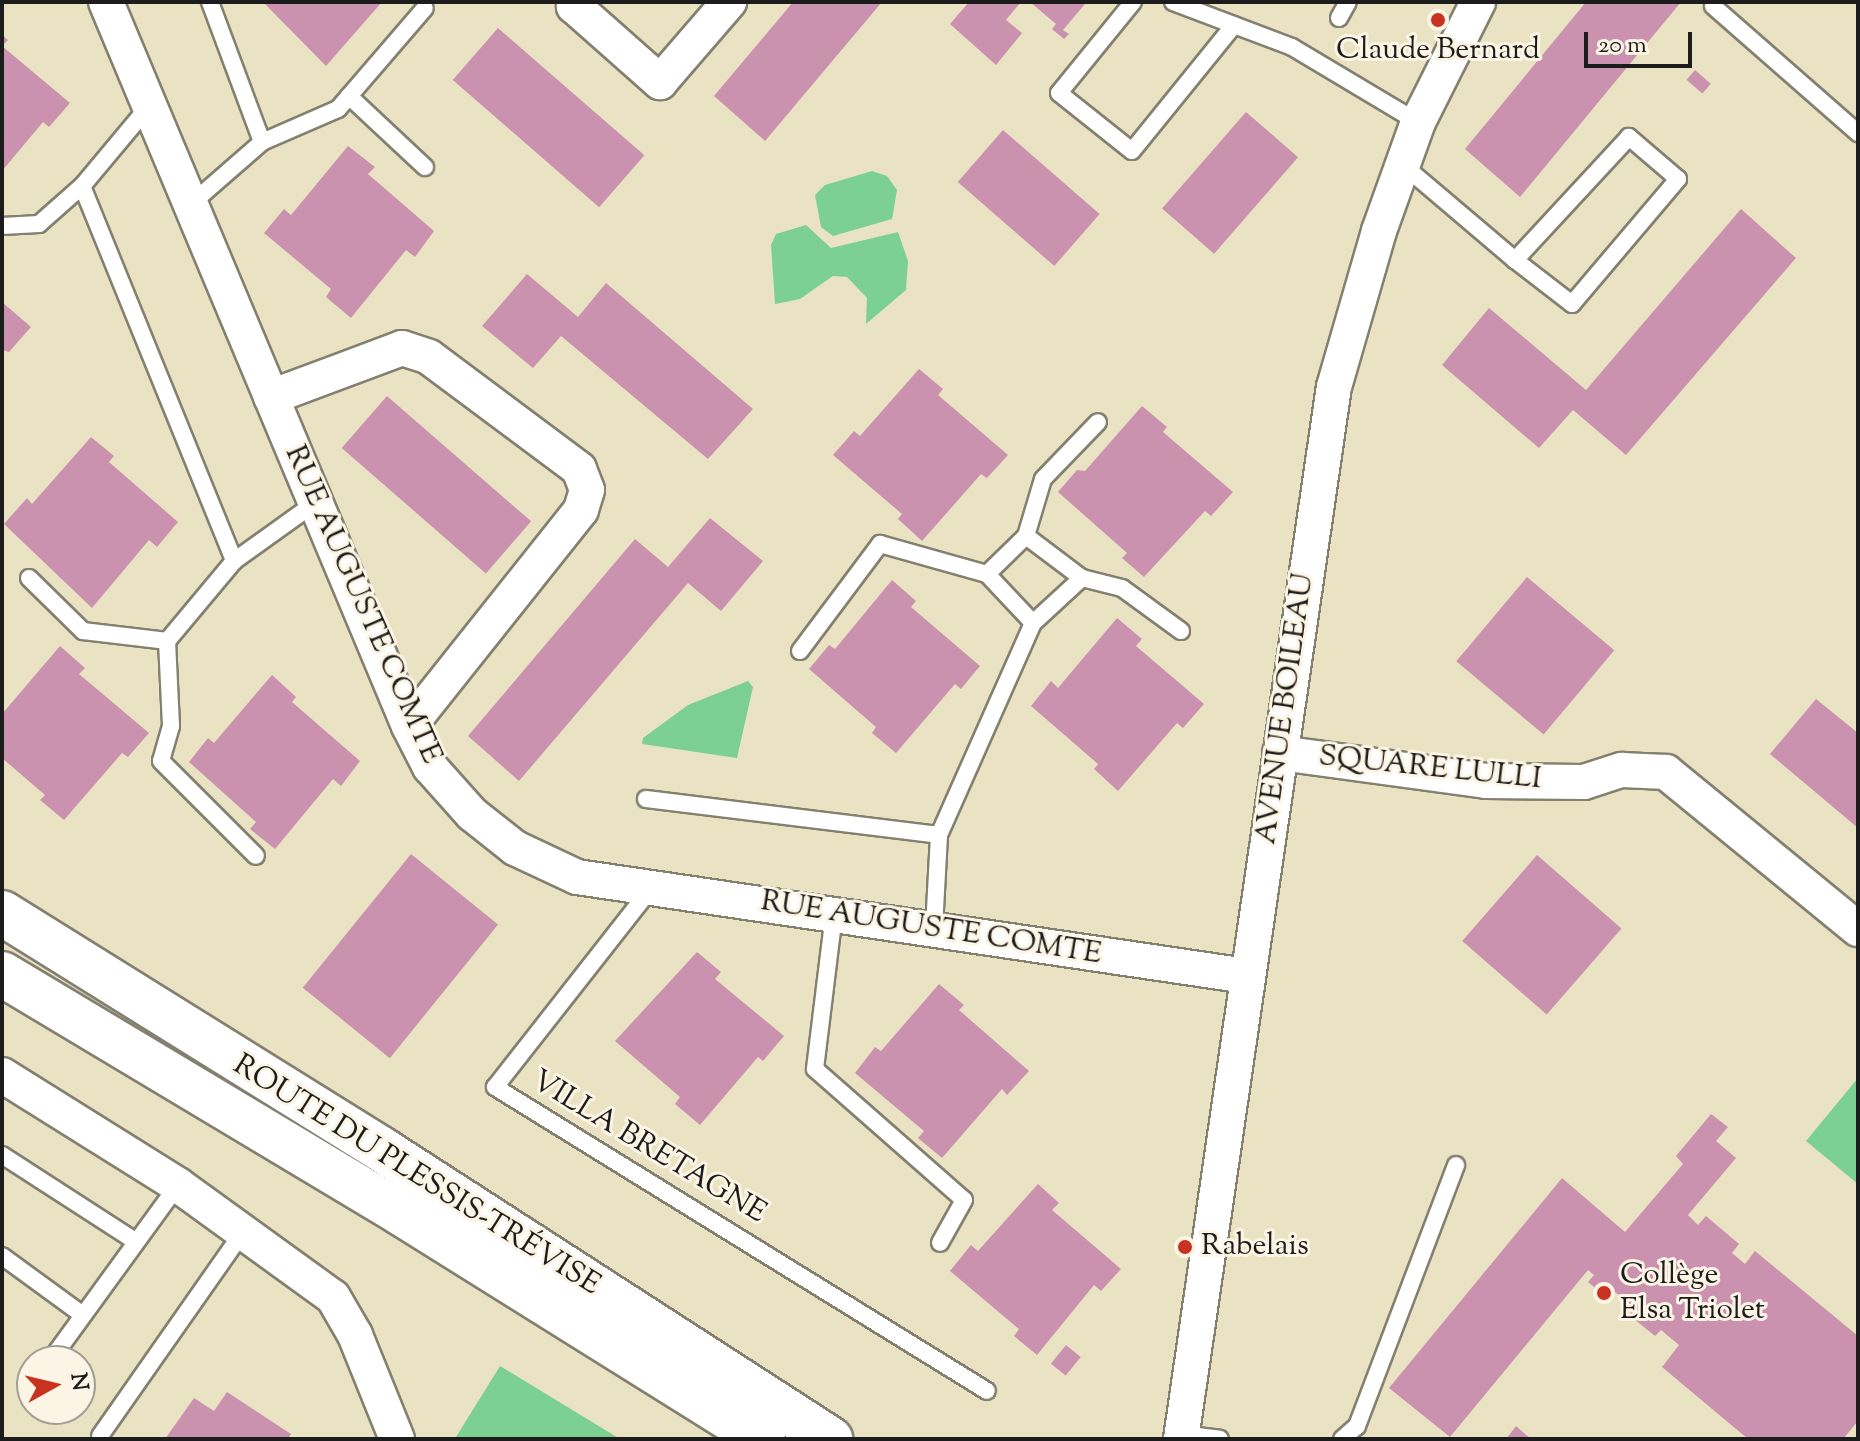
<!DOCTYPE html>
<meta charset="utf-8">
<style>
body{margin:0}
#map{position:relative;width:1860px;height:1441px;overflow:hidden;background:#eae3c3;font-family:"Sorts Mill Goudy",serif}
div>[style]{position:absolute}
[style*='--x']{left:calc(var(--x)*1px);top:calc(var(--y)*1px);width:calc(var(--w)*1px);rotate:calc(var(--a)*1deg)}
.green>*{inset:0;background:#7cd092}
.building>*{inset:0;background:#cb92af;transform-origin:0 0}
.roads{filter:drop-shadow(2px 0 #838070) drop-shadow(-2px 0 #838070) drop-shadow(0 2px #838070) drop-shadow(0 -2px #838070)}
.lane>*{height:16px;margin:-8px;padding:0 8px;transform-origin:8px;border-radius:8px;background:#fff}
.street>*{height:34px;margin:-17px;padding:0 17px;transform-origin:17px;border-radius:17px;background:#fff}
.secondary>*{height:44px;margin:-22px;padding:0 22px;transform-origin:22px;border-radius:22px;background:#fff}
.dots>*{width:22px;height:22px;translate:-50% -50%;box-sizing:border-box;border:4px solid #fcf5e5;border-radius:50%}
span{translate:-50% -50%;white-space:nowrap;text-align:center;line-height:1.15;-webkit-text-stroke:6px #fcf5e5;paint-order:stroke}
.poi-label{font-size:30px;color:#1c1c1c}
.left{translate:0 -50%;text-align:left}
.street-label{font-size:30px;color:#1c1c1c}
.frame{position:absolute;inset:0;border:4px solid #1c1c1c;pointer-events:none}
.north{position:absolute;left:16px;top:1345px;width:80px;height:80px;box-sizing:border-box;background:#fcf5e5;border:2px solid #a29e95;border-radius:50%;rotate:82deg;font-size:22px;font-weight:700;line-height:32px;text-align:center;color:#1c1c1c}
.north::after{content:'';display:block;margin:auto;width:28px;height:36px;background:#c8321e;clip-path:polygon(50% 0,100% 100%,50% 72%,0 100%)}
.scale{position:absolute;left:1584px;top:32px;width:108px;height:36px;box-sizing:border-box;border:4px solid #1c1c1c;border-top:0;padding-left:10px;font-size:24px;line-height:28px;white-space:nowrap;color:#1c1c1c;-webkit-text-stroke:6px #fcf5e5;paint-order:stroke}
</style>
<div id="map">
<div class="green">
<i style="clip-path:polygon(872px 171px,887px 176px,897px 190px,892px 219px,833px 236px,821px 227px,815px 195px,825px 185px)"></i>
<i style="clip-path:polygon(806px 225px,831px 248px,898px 232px,908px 261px,906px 290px,866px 324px,867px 298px,847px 277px,833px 276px,800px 299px,775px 304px,771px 245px,776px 234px)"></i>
<i style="clip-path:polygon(748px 681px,753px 687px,737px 758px,642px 744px,643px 738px,688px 705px)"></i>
<i style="clip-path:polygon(1858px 1078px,1858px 1184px,1806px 1141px)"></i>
<i style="clip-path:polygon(500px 1366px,620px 1439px,456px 1437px)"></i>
</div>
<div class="building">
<i style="clip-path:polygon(263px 2px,382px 2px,326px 66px)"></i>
<i style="clip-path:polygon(793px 2px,882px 2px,765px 141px,714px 96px)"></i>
<i style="clip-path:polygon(969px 2px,1021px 2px,1006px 20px,1022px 33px,996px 65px,950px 24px)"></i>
<i style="clip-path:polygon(1030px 2px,1083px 2px,1085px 4px,1063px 30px,1069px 34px,1064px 39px,1052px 29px,1056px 24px)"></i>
<i style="clip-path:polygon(1586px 2px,1681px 2px,1520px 197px,1465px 149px)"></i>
<i style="left:498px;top:28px;width:194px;height:69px;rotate:41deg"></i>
<i style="clip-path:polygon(2px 35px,8px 40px,2px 46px,70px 103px,49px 127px,43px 122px,2px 171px)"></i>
<i style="left:1695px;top:70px;width:21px;height:13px;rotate:41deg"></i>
<i style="left:1246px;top:112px;width:69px;height:128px;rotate:41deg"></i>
<i style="left:1003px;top:130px;width:128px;height:69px;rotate:41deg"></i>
<i style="clip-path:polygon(348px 146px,375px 167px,368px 174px,434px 231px,415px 257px,406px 250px,351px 318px,326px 297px,331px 289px,264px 233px,284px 209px,291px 215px)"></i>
<i style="clip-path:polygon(1741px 209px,1796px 258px,1626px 455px,1573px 410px,1539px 448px,1442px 365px,1489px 308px,1586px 390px)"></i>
<i style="clip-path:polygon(527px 274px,578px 317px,606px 283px,753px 409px,708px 459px,561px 336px,533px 368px,482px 326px)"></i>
<i style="clip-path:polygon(2px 302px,31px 327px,9px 352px,2px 350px)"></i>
<i style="clip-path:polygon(919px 369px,943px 389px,938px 395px,1008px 455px,987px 478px,981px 474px,922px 541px,898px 519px,902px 514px,833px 455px,854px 431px,860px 436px)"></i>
<i style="left:387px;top:396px;width:191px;height:69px;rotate:41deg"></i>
<i style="clip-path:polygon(1142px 406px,1167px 427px,1163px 432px,1233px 492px,1211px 516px,1205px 511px,1144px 577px,1122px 558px,1127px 553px,1058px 492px,1077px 470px,1085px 471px)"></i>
<i style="clip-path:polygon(91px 437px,114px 456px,109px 462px,178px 522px,157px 547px,149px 540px,92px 608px,4px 524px,27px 498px,32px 504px)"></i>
<i style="clip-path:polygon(710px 518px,763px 561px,721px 611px,688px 583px,519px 781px,468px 736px,635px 539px,668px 567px)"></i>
<i style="left:1527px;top:577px;width:114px;height:110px;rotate:40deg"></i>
<i style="clip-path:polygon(892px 580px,916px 601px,911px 607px,980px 666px,961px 689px,955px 684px,896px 753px,872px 733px,876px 727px,809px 669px,829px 645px,835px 649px)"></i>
<i style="clip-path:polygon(1117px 618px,1142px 639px,1136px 646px,1204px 704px,1183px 728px,1177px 723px,1118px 791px,1094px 769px,1098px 764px,1031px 706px,1051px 681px,1058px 688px)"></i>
<i style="clip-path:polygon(60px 646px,85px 668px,79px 674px,149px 733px,128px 757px,122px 753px,64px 820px,40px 800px,45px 795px,2px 758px,2px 714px)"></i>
<i style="clip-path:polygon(272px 675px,296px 697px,292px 702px,360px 761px,341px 786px,333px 779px,275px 849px,250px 829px,256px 822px,189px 762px,208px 738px,214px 743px)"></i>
<i style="clip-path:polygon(1816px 699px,1858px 733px,1858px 828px,1770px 754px)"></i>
<i style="left:411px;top:854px;width:112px;height:172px;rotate:39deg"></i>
<i style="left:1537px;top:855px;width:112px;height:114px;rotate:41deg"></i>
<i style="clip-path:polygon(697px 952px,721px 972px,715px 979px,784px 1036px,763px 1061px,758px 1057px,700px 1125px,675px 1104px,680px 1097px,615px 1041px)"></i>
<i style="clip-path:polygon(939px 984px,964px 1005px,959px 1010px,1029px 1071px,1007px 1095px,1002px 1089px,942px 1158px,918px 1138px,924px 1131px,855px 1073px,875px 1047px,881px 1051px)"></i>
<i style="clip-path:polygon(1711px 1114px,1728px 1127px,1716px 1141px,1736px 1158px,1688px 1215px,1698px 1225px,1706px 1216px,1739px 1244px,1732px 1253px,1745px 1264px,1755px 1251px,1858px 1336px,1858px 1421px,1843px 1439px,1748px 1439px,1662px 1367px,1679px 1345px,1661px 1330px,1655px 1336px,1629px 1315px,1635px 1308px,1611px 1289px,1605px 1296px,1588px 1282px,1594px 1275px,1588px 1270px,1450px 1437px,1389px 1388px,1562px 1178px,1625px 1232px,1683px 1164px,1676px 1156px)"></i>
<i style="clip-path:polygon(1038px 1184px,1059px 1203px,1052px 1210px,1121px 1269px,1101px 1291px,1094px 1285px,1037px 1355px,1014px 1336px,1019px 1329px,950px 1271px,971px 1245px,978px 1251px)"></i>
<i style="left:1066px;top:1345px;width:19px;height:24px;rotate:39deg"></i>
<i style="clip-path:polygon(227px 1392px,291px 1434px,288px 1439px,165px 1439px,194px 1398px,214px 1411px)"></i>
<i style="clip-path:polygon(1516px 1426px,1531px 1439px,1506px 1439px)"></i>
</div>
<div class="roads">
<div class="lane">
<i style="--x:210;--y:2;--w:149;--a:69.6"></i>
<i style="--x:1133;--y:2;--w:117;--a:129.1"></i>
<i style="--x:1059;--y:93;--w:93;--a:38.5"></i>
<i style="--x:1132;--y:151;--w:162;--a:-51"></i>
<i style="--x:1173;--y:2;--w:127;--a:20.7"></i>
<i style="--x:1292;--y:47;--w:147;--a:30.8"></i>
<i style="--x:1713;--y:6;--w:193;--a:41.2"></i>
<i style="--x:1339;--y:18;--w:18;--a:-61"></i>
<i style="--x:349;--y:96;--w:104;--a:43.1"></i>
<i style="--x:149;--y:106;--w:104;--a:129.9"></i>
<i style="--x:82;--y:186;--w:405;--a:67.9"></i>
<i style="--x:234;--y:561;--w:100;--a:-35.6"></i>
<i style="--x:1403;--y:165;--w:147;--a:40.3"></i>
<i style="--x:1515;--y:260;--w:72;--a:37.7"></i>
<i style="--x:1572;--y:304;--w:164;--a:-49.7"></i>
<i style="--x:1678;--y:179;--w:65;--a:-139.4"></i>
<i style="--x:1629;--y:137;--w:168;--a:132.8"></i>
<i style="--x:191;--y:204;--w:94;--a:-41.1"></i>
<i style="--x:262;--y:142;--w:83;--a:-23.5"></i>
<i style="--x:338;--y:109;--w:133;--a:-49.3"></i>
<i style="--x:2;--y:226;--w:37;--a:-3"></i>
<i style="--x:39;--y:224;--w:57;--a:-41.5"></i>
<i style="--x:1026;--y:536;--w:70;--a:36.9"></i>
<i style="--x:234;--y:561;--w:104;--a:129.9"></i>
<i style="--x:167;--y:641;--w:85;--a:87.3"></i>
<i style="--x:171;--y:726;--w:36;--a:106"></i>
<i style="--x:161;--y:761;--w:134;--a:45"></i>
<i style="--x:987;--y:574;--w:54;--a:-44.3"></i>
<i style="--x:1026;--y:536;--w:59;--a:-73.4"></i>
<i style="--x:1043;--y:479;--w:79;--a:-46"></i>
<i style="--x:29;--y:578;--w:76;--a:44.5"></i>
<i style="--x:83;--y:631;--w:85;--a:6.8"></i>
<i style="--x:800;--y:651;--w:134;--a:-53.2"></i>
<i style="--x:880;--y:544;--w:111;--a:15.7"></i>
<i style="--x:987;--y:574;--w:67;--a:46.8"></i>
<i style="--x:646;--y:799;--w:295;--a:7"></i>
<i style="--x:652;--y:887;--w:254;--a:128.1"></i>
<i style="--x:495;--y:1087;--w:578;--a:31.71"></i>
<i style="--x:834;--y:914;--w:156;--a:97"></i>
<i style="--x:815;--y:1069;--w:198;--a:41.3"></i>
<i style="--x:964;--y:1200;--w:49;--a:119.2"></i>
<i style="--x:934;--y:928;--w:93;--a:-86.9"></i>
<i style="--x:939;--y:835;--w:232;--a:-66.1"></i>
<i style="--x:1033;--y:623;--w:67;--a:-42.6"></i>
<i style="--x:1082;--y:578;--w:41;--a:14"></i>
<i style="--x:1122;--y:588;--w:73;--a:36.1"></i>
<i style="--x:2;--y:1155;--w:158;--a:32.9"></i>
<i style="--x:2;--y:1256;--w:100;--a:36.1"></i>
<i style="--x:50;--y:1361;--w:218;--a:-54"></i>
<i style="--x:1181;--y:1434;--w:39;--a:7"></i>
<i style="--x:100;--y:1436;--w:248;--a:-55"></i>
<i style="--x:1342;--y:1439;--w:20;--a:-41"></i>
<i style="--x:1357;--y:1426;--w:279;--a:-69.2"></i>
</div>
<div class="street">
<i style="--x:106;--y:2;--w:785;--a:67.29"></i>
<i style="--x:409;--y:726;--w:46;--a:62.9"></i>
<i style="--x:430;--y:767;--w:63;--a:48.2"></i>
<i style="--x:472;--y:814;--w:55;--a:38.3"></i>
<i style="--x:515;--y:848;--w:68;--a:25.1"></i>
<i style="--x:577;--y:877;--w:677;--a:8.41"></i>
<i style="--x:578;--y:2;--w:6;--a:135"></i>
<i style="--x:574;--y:6;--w:115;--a:41.5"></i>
<i style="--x:660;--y:82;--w:106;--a:-49.2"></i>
<i style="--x:271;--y:397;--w:140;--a:-20.5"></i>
<i style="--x:402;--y:348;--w:28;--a:18"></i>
<i style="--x:429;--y:357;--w:187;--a:36.7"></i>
<i style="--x:579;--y:469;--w:22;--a:69"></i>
<i style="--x:587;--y:490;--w:21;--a:107"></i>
<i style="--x:581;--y:510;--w:276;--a:128.5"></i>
<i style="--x:1280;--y:753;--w:208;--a:7.7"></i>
<i style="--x:1486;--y:781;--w:98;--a:0.6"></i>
<i style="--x:1584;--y:782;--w:40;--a:-18"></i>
<i style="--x:1622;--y:770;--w:44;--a:2.6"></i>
<i style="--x:1666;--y:772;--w:248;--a:39.3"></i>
<i style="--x:2;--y:1075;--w:208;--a:32"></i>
<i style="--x:178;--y:1185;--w:191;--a:35.9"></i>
<i style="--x:333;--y:1297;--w:44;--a:59.9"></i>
<i style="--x:355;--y:1335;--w:112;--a:68"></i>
<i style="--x:1181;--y:1439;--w:1063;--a:-81.73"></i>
<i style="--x:1334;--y:387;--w:162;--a:-73.9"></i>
<i style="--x:1379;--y:231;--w:116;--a:-70.3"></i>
<i style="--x:1418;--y:122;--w:134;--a:-63.4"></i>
</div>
<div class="secondary">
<i style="--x:2;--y:913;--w:446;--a:31.9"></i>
<i style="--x:381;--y:1149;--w:535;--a:32.86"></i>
<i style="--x:2;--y:974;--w:465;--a:30.9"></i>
<i style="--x:401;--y:1213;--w:427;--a:32"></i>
</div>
</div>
<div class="dots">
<i style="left:1438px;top:20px;background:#c8321e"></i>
<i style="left:1185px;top:1247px;background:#c8321e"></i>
<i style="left:1604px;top:1293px;background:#c8321e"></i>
</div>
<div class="poi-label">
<span style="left:1438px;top:51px">Claude Bernard</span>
<span class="left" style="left:1201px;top:1247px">Rabelais</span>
<span class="left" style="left:1620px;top:1293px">Collège<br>Elsa Triolet</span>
</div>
<div class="street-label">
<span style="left:362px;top:605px;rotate:66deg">RUE AUGUSTE COMTE</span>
<span style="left:1286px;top:709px;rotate:-82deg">AVENUE BOILEAU</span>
<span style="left:1430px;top:769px;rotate:6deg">SQUARE LULLI</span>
<span style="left:931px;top:929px;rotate:9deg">RUE AUGUSTE COMTE</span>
<span style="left:648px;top:1148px;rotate:31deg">VILLA BRETAGNE</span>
<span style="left:416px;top:1176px;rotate:32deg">ROUTE DU PLESSIS-TRÉVISE</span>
</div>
<div class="frame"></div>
<div class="north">N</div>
<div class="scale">20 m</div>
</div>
